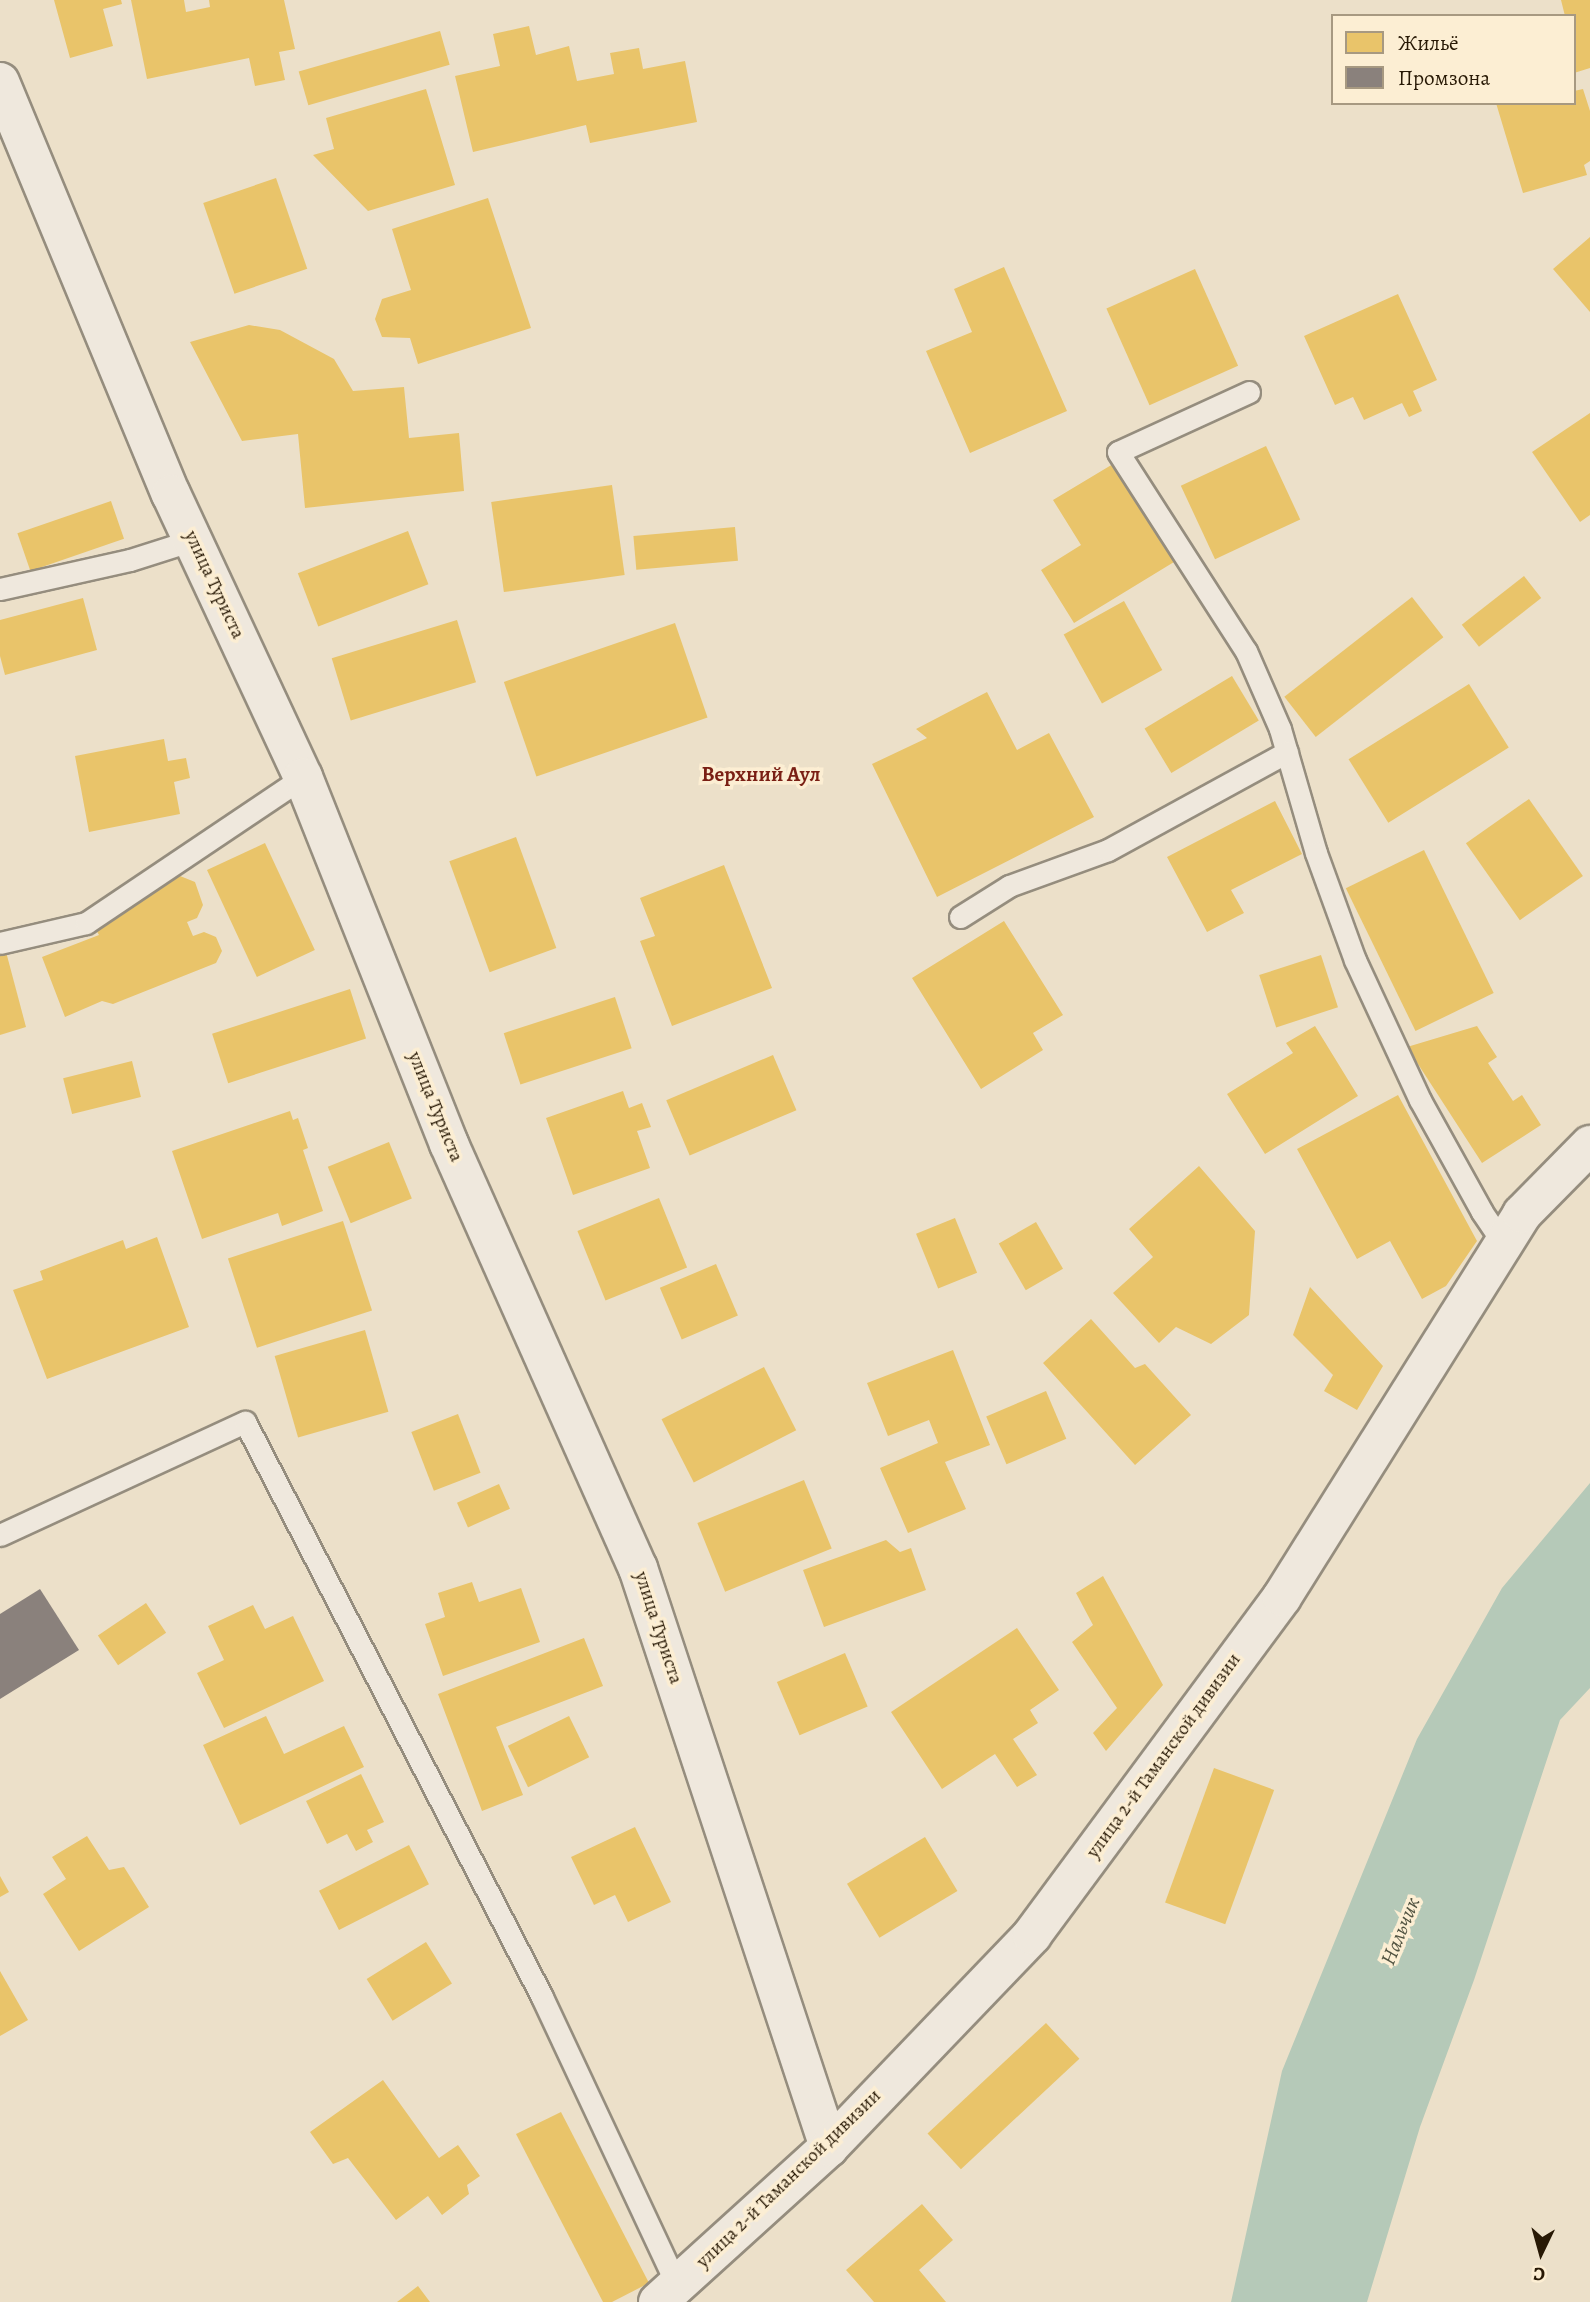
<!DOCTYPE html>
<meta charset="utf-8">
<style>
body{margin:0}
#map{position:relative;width:1590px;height:2302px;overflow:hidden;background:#ece0c9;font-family:Alegreya,serif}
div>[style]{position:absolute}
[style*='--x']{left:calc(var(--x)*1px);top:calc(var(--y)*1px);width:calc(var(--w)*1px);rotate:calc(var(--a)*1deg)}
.water>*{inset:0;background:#b5c9b8}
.homes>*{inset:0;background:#e9c46a;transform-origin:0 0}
.industry>*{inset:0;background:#8a817c}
.roads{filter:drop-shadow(2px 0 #958d7e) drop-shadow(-2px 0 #958d7e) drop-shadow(0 2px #958d7e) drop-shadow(0 -2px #958d7e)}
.service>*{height:21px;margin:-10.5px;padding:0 10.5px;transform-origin:10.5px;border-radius:10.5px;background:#efe8dd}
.minor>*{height:38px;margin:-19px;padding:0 19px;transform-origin:19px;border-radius:19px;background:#efe8dd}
span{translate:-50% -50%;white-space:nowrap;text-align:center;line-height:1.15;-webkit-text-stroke:7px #fceed3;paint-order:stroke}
.street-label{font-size:19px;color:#281905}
.neighbourhood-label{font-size:21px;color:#7a1f14;font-weight:700}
.water-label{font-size:21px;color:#515341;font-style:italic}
.legend{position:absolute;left:1331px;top:14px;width:245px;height:91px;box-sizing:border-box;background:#fceed3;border:2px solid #a79981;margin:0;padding:9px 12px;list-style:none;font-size:21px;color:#281905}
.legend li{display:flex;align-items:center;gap:14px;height:35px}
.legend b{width:35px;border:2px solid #a79981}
.north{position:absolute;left:1506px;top:2218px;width:70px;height:70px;-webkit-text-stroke:5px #fceed3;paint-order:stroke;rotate:185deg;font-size:19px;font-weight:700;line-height:28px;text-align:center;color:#281905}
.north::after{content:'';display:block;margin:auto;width:24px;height:32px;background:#281905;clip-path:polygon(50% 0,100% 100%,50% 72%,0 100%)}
</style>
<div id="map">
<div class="water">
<i style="clip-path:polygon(1590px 1483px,1590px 1688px,1560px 1720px,1474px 1980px,1420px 2127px,1367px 2302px,1231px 2302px,1282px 2071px,1417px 1739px,1502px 1588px)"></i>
</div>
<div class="homes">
<i style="clip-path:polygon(54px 0,121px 0,122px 4px,103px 9px,113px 46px,70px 58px)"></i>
<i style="clip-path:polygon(131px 0,184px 0,186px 12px,210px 7px,209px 0,284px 0,295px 49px,279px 52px,285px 80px,255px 86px,249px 58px,147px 79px)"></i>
<i style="clip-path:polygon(1561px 0,1590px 0,1590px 68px,1574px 73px,1574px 16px,1565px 16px)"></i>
<i style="clip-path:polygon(529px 26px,536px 55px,569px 46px,577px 81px,614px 74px,610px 53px,639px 48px,643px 69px,685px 61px,697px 122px,590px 143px,586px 125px,473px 152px,455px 76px,500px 66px,493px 34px)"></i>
<i style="left:440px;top:31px;width:35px;height:147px;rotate:74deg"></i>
<i style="clip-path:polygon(426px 89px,455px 185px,368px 211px,313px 155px,334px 149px,326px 118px)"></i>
<i style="clip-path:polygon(1583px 89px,1590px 111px,1590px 161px,1584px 165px,1587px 175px,1523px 193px,1496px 103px,1574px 103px,1574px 91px)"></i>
<i style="left:276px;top:178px;width:96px;height:77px;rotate:71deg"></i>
<i style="clip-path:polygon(488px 198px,531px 328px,418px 364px,410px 338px,382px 337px,375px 319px,382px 299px,411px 290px,392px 229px)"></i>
<i style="clip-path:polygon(1590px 237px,1590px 312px,1553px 269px)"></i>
<i style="clip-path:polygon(1004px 267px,1067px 411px,970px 453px,926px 351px,972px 332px,954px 289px)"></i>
<i style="left:1195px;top:269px;width:106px;height:97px;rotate:66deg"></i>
<i style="clip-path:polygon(1398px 294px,1437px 380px,1413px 391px,1422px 411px,1409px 417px,1402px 403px,1364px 420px,1353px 397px,1335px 405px,1304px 336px)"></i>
<i style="clip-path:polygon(249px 325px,280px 330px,334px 359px,353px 391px,404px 387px,409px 438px,459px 433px,464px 491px,305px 508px,298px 434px,242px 441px,190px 342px)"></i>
<i style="clip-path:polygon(1590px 413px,1590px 515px,1580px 522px,1532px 452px)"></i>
<i style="left:1266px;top:446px;width:81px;height:94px;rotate:65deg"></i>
<i style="clip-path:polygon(1113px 464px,1174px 562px,1074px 623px,1041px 570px,1081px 545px,1053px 500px)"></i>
<i style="left:612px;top:485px;width:91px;height:122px;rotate:82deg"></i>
<i style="left:111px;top:501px;width:40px;height:99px;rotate:71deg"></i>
<i style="left:735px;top:527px;width:34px;height:102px;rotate:85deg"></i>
<i style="left:408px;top:531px;width:57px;height:118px;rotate:69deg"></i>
<i style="left:1524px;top:576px;width:28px;height:79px;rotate:52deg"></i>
<i style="left:1412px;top:597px;width:51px;height:162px;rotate:52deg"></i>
<i style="clip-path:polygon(83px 598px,97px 650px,5px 675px,0 656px,0 620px)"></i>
<i style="left:1124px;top:601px;width:79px;height:69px;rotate:61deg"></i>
<i style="left:457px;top:620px;width:65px;height:131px;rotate:73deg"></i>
<i style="left:675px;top:623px;width:100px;height:181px;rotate:71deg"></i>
<i style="left:1232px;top:676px;width:52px;height:102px;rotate:59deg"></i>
<i style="left:1469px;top:684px;width:75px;height:142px;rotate:58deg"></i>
<i style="clip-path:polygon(987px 692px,1017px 750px,1049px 733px,1094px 817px,937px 897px,872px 764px,927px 738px,916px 729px)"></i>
<i style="clip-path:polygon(164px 739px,168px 761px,186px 758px,190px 778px,174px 782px,180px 814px,89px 832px,75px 756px)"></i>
<i style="left:1529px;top:799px;width:94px;height:77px;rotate:55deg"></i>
<i style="clip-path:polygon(1275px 801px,1302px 854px,1231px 890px,1244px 913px,1207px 932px,1167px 857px)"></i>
<i style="left:516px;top:837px;width:118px;height:71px;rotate:70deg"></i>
<i style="left:265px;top:843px;width:118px;height:64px;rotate:65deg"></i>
<i style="left:1424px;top:850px;width:159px;height:87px;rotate:64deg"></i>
<i style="clip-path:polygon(724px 865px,772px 988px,672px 1026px,640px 941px,655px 936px,640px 898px)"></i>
<i style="clip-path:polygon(180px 876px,195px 882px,203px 905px,197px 918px,187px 922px,193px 936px,204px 932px,216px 937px,222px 951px,216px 963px,113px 1004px,102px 1001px,65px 1017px,42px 957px,99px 935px,96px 930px,139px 892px)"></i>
<i style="clip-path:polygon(1004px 921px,1063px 1015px,1033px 1033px,1043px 1050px,981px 1089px,912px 978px)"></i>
<i style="clip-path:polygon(5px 948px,26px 1027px,0 1035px,0 950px)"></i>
<i style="left:1321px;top:955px;width:55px;height:65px;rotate:72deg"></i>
<i style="left:350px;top:989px;width:52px;height:145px;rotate:72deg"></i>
<i style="left:615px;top:997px;width:54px;height:117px;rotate:72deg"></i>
<i style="clip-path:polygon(1315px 1026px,1358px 1096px,1265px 1154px,1227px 1094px,1293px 1053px,1286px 1043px)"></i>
<i style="clip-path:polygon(1477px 1026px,1497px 1057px,1488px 1063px,1513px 1101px,1522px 1095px,1541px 1125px,1482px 1163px,1407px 1047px)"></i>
<i style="left:773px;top:1055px;width:60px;height:116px;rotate:67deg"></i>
<i style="left:132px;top:1061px;width:37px;height:71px;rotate:76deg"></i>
<i style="clip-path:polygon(623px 1091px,629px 1108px,642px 1103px,651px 1127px,637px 1131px,650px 1168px,573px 1195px,546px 1118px)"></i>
<i style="clip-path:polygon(1398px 1095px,1477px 1241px,1446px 1286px,1422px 1299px,1390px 1241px,1357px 1259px,1297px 1149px)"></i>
<i style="clip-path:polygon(290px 1111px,293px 1120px,298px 1118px,308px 1148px,303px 1150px,323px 1211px,282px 1226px,278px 1213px,202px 1239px,172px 1151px)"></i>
<i style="left:389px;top:1142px;width:61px;height:66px;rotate:68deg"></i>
<i style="clip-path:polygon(1199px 1166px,1255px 1231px,1249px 1315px,1211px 1344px,1176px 1327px,1159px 1343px,1113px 1293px,1153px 1257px,1129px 1229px)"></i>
<i style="left:659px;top:1198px;width:75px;height:88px;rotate:68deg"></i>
<i style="left:955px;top:1218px;width:59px;height:42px;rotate:68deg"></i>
<i style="left:343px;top:1221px;width:94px;height:121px;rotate:72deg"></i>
<i style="left:1036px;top:1222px;width:54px;height:43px;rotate:60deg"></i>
<i style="clip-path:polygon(157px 1237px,189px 1327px,47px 1379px,13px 1290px,43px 1280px,40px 1271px,123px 1240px,126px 1249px)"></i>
<i style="left:716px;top:1264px;width:56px;height:61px;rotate:67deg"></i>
<i style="clip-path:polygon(1310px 1287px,1383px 1366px,1357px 1410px,1324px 1391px,1333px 1375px,1293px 1335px)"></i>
<i style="clip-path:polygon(1091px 1319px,1135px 1368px,1145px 1364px,1191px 1415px,1135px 1465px,1043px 1363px)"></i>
<i style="left:365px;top:1330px;width:85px;height:94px;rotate:74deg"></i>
<i style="clip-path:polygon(953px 1350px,990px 1445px,945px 1462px,966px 1509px,908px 1533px,880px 1468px,938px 1443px,929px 1420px,888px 1436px,867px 1383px)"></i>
<i style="left:764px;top:1367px;width:71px;height:115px;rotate:63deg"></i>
<i style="left:1046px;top:1391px;width:52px;height:65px;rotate:67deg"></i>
<i style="left:458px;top:1414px;width:63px;height:50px;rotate:69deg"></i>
<i style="left:804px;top:1480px;width:74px;height:115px;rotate:68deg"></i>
<i style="left:499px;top:1484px;width:27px;height:46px;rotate:66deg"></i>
<i style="clip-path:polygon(886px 1540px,900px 1552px,911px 1548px,926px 1590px,824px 1627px,803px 1570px)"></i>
<i style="clip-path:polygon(1103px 1576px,1163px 1685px,1106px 1751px,1093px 1733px,1117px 1708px,1072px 1642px,1093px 1625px,1076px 1593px)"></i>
<i style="clip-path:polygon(472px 1582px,479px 1602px,521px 1588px,540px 1642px,443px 1676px,425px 1624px,445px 1617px,438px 1593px)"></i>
<i style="left:146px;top:1603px;width:36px;height:58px;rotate:56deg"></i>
<i style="clip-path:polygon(253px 1605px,265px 1629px,293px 1616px,324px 1681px,224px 1728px,197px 1673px,224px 1660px,208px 1626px)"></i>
<i style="clip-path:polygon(1017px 1628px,1059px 1690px,1030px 1710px,1038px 1723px,1013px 1739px,1037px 1775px,1017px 1787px,995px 1754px,942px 1789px,891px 1712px)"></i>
<i style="clip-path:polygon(584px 1638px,603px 1686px,496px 1727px,523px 1795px,482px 1811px,438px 1694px)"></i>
<i style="left:845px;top:1653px;width:58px;height:74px;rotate:67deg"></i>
<i style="clip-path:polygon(266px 1716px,284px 1754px,344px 1726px,364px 1767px,240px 1825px,203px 1745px)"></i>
<i style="left:569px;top:1716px;width:46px;height:68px;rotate:64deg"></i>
<i style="left:1214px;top:1768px;width:64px;height:143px;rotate:20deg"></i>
<i style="clip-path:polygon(361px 1774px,384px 1822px,367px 1830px,373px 1842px,356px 1851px,347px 1834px,327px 1844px,306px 1801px)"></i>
<i style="clip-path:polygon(635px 1827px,671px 1902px,628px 1922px,615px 1895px,594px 1905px,571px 1857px)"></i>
<i style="clip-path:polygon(87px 1836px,109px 1870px,124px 1867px,149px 1907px,79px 1951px,43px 1894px,66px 1879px,52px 1857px)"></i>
<i style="left:925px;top:1837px;width:63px;height:91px;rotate:59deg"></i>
<i style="left:409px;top:1845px;width:44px;height:101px;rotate:63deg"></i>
<i style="clip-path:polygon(0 1876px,9px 1892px,0 1897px)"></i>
<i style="left:426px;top:1942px;width:49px;height:70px;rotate:58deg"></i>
<i style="clip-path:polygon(0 1971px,28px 2020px,0 2036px)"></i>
<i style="left:1046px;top:2023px;width:49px;height:162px;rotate:47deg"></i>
<i style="clip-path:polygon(383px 2080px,439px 2158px,458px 2145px,480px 2176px,467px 2185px,469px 2194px,442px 2215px,428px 2196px,396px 2220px,348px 2158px,333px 2164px,310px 2132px)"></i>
<i style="clip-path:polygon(561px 2112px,649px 2283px,612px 2302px,603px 2302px,516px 2134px)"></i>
<i style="clip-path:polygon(922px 2204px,953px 2240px,919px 2270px,946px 2302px,874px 2302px,846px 2270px)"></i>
<i style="clip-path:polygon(418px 2286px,430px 2302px,397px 2302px)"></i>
</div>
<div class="industry">
<i style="clip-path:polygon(40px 1589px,79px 1650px,0 1699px,0 1614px)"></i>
</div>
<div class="roads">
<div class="service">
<i style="--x:1249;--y:392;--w:144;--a:155.4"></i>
<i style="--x:1118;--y:452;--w:237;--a:57.3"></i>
<i style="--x:1246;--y:651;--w:85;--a:66.4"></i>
<i style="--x:1280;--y:729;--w:129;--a:73.8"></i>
<i style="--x:1316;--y:853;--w:114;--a:70"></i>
<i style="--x:1355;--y:960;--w:154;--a:65.1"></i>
<i style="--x:1420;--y:1100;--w:128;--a:61"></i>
<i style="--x:1482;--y:1212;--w:37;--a:56"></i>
<i style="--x:0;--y:589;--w:133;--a:-12.6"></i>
<i style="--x:130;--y:560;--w:66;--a:-17.6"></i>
<i style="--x:960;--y:917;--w:58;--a:-32.3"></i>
<i style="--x:1009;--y:886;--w:105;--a:-20"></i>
<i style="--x:1108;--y:850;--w:204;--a:-28.7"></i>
<i style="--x:0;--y:943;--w:88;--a:-13.1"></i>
<i style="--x:86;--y:923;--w:262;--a:-33.9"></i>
<i style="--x:0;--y:1535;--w:270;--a:-24.8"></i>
<i style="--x:245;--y:1422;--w:647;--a:62.68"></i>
<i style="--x:542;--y:1997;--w:318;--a:64.9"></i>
</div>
<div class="minor">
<i style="--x:0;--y:82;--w:446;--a:67.5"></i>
<i style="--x:171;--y:494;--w:312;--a:65"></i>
<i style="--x:303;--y:777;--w:395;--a:68.3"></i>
<i style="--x:449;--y:1144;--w:464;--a:66"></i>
<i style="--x:638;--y:1568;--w:610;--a:71.74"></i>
<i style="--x:658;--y:2302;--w:231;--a:-42.2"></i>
<i style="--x:829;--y:2147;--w:294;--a:-46.2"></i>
<i style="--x:1032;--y:1935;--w:420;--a:-53.5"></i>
<i style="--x:1282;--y:1597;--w:452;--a:-57.9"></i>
<i style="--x:1522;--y:1214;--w:97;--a:-45.4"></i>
</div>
</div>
<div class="street-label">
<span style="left:214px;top:585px;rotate:65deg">улица Туриста</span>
<span style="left:435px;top:1107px;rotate:68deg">улица Туриста</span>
<span style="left:658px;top:1628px;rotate:72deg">улица Туриста</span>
<span style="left:1164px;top:1756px;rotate:-54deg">улица 2-й Таманской дивизии</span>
<span style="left:789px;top:2179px;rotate:-44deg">улица 2-й Таманской дивизии</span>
</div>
<div class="neighbourhood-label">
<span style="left:761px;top:774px">Верхний Аул</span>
</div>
<div class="water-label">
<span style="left:1400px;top:1931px;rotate:-68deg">Нальчик</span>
</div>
<ul class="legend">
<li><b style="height:19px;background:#e9c46a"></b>Жильё</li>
<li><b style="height:19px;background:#8a817c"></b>Промзона</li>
</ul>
<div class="north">С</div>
</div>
